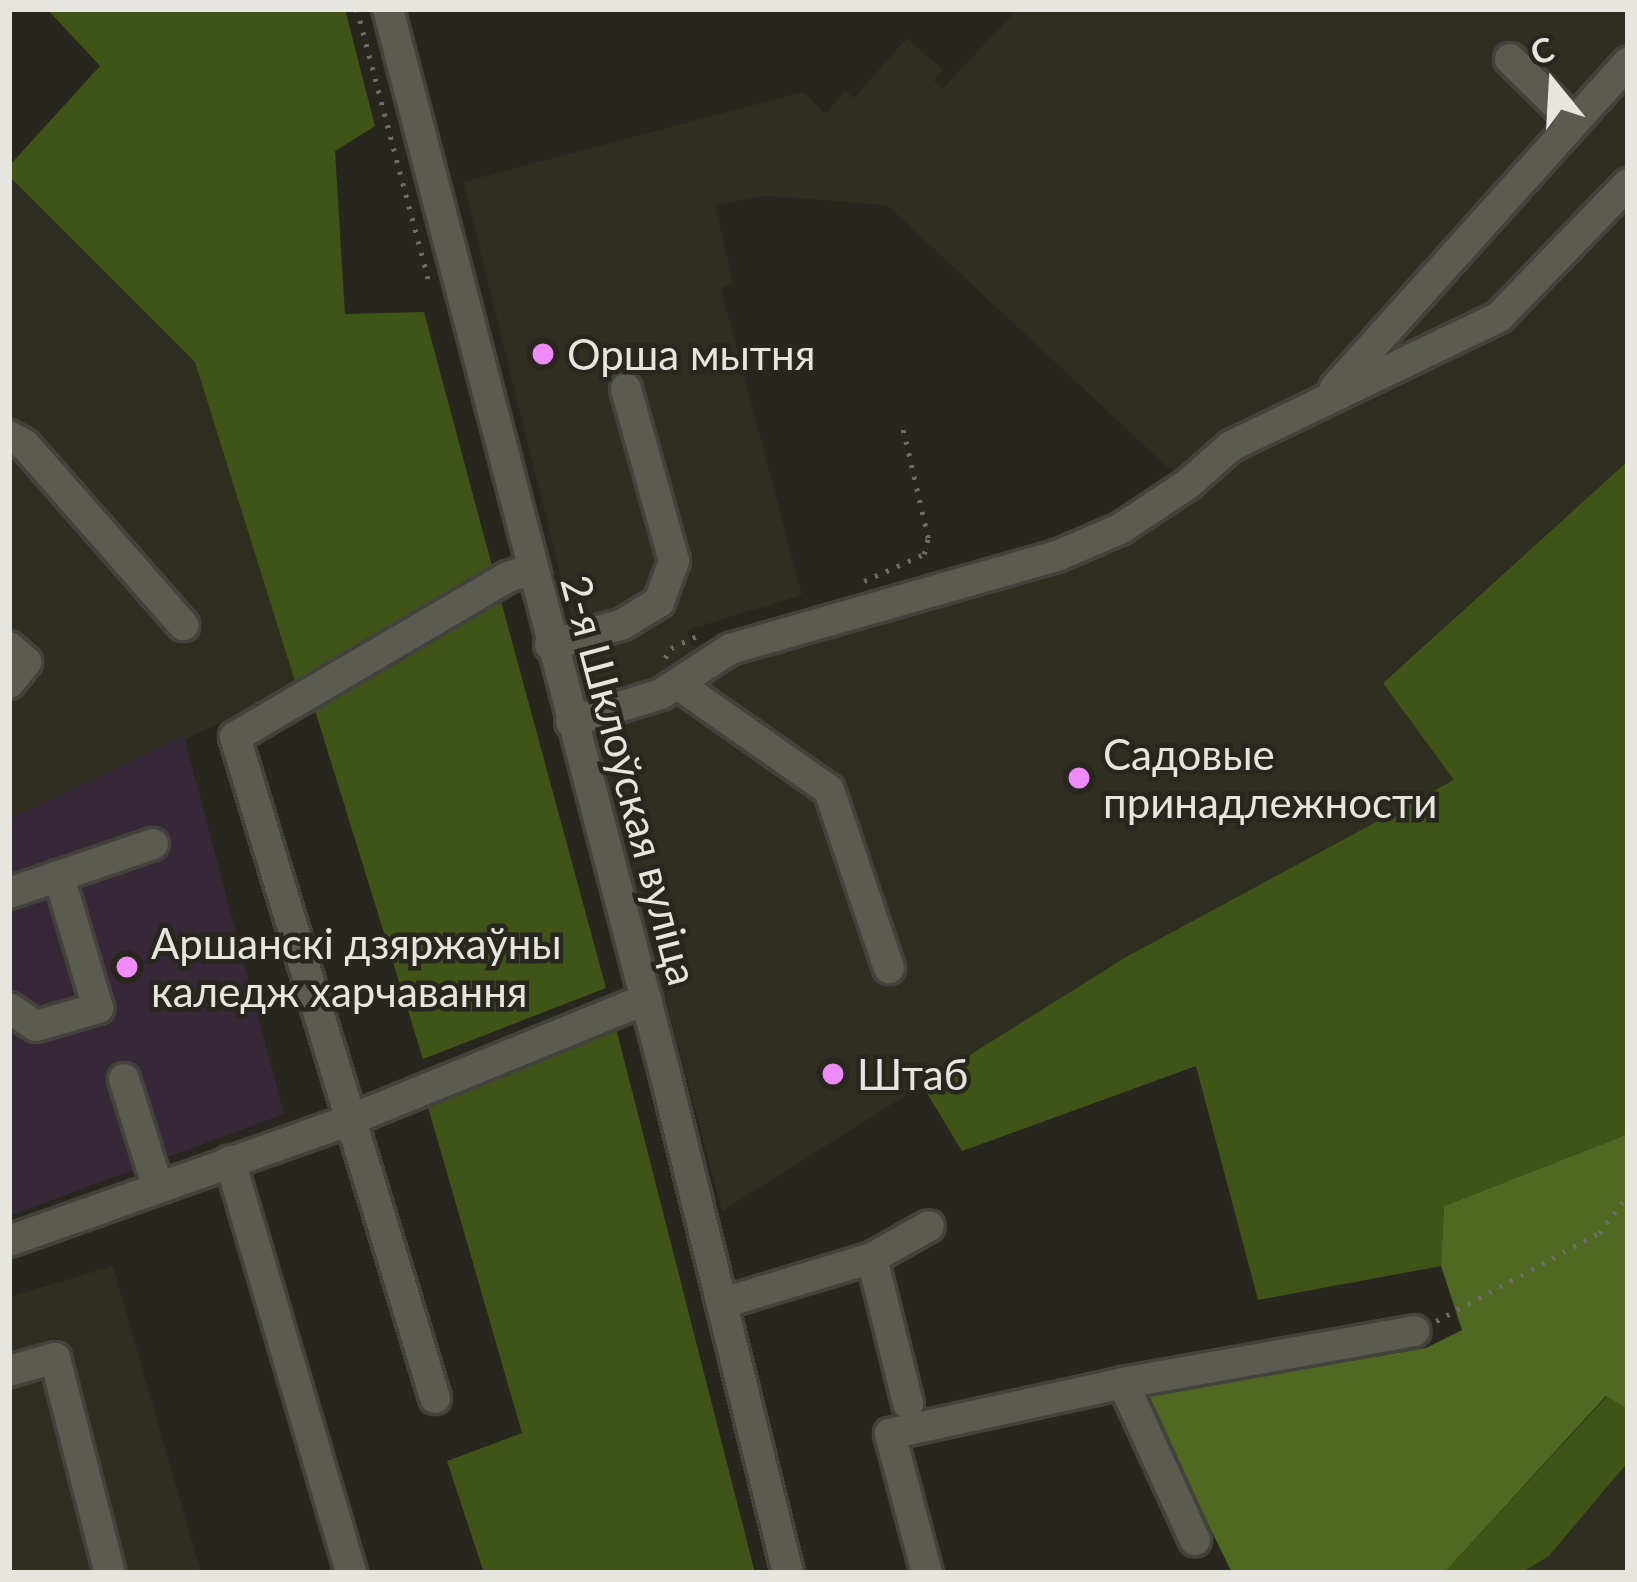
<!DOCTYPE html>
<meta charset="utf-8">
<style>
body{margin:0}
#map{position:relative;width:1637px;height:1582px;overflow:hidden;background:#28261f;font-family:Lato,sans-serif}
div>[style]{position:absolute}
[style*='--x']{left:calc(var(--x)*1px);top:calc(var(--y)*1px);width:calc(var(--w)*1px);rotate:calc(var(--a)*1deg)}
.built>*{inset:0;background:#302e20}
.education>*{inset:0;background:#362836}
.green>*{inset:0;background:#405418}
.forest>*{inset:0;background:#506822}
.path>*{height:4.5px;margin-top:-2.25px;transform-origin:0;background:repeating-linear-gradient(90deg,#6d6c66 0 3px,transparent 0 12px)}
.roads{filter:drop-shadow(3px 0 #44423d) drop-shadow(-3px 0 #44423d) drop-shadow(0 3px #44423d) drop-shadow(0 -3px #44423d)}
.minor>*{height:30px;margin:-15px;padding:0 15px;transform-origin:15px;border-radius:15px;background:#5c5b52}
.dots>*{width:33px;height:33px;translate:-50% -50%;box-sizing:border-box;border:6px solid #28261f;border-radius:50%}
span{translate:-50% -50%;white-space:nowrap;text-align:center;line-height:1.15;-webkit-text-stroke:9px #28261f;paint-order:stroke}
.poi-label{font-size:42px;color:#e6e5e0}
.left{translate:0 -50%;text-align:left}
.street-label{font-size:42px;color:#e6e5e0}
.frame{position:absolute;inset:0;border:12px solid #e6e5e0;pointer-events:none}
.north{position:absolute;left:1493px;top:24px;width:120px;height:120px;-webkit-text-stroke:9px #28261f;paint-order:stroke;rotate:342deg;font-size:33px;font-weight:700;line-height:48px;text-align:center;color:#e6e5e0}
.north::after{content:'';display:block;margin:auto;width:42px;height:54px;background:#e6e5e0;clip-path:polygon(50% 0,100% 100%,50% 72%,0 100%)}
</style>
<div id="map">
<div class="built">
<i style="clip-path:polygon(evenodd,1018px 9px,1628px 9px,1628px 461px,1383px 682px,1455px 780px,1126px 957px,722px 1211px,601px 756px,603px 711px,585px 654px,594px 650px,584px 616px,571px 618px,463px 182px,803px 92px,825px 114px,845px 91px,854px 98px,907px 38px,943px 70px,934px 81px,943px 88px,1018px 9px,767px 196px,887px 205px,1177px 476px,1062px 539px,692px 646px,687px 630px,802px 595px,721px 288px,733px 283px,715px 205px,767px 196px)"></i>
<i style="clip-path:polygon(9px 176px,195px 362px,297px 688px,9px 819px)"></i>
<i style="clip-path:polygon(113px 1266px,201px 1573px,9px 1573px,9px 1297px)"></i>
<i style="clip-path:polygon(1628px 1462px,1628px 1573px,1521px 1573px,1549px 1556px)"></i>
</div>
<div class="education">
<i style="clip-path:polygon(184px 736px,284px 1114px,9px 1216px,9px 819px)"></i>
</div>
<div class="green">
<i style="clip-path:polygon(47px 9px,345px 9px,375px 126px,335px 151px,345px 314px,424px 312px,492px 566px,297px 688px,195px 362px,9px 176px,9px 166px,100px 66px)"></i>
<i style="clip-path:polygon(1628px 461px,1628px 1134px,1444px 1206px,1441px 1266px,1258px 1300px,1196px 1066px,962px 1151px,922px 1085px,1126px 957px,1454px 780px,1383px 683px)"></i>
<i style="clip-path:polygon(498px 590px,606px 988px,423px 1059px,314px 707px)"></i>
<i style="clip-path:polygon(616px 1028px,755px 1573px,484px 1573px,447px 1461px,522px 1433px,428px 1107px)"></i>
<i style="clip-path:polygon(1607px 1396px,1628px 1409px,1628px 1462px,1549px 1556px,1521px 1573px,1444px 1573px)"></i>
</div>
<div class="forest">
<i style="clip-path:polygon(1628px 1134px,1628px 1409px,1606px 1396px,1444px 1573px,1232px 1573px,1146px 1396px,1426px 1348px,1462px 1330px,1441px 1266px,1444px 1206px)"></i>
</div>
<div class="path">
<i style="--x:357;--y:9;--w:282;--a:75.2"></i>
<i style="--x:864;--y:581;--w:66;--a:-24.2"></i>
<i style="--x:924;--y:554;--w:16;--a:-76"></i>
<i style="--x:928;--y:538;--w:116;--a:-103"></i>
<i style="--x:665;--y:658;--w:12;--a:-59"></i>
<i style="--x:671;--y:648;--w:31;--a:-25"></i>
<i style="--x:1436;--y:1321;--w:185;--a:-28.4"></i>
<i style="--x:1599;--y:1233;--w:48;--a:-52.7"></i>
</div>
<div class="roads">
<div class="minor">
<i style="--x:388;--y:9;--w:1095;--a:75.41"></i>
<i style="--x:664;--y:1069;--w:519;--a:76.18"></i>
<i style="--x:1510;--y:59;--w:90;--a:44.5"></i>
<i style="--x:1335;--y:388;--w:438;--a:-48"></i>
<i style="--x:9;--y:436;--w:18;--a:29"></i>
<i style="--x:25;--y:445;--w:240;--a:48.7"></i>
<i style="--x:550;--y:645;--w:76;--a:-16"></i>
<i style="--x:623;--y:624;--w:42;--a:-31.4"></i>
<i style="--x:659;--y:602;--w:44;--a:-69.9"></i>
<i style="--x:674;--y:561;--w:179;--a:-105.6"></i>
<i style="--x:9;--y:647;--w:23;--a:41"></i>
<i style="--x:26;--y:662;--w:27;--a:129"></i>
<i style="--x:679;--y:685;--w:183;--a:35"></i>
<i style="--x:829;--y:790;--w:188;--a:71.4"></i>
<i style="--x:571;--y:722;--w:94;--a:-17.3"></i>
<i style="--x:661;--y:694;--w:82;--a:-33.1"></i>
<i style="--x:730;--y:649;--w:340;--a:-15.9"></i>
<i style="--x:1057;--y:556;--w:69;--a:-23.2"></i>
<i style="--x:1120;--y:529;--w:82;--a:-33.5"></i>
<i style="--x:1188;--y:484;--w:57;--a:-41.5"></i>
<i style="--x:1231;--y:446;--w:297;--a:-25.7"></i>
<i style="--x:1499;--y:317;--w:185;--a:-45.9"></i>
<i style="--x:9;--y:893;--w:152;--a:-18.8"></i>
<i style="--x:9;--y:1008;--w:32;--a:34"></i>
<i style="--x:36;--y:1026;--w:65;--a:-16.2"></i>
<i style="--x:98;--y:1008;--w:138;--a:-106.5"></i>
<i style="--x:124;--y:1079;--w:111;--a:72.7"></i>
<i style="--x:230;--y:1161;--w:429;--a:73.6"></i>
<i style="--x:9;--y:1241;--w:362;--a:-19.5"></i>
<i style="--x:350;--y:1120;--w:320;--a:-22.2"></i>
<i style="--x:872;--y:1258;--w:150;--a:76.1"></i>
<i style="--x:723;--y:1303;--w:156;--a:-16.8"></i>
<i style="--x:872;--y:1258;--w:65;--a:-29.3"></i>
<i style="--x:9;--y:1371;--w:48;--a:-15.8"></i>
<i style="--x:55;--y:1358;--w:222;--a:75.7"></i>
<i style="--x:1123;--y:1383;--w:173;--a:65.4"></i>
<i style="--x:435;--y:1398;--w:691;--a:-106.83"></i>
<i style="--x:235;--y:737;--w:316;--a:-30.4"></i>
<i style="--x:508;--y:577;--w:23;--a:-18"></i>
<i style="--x:927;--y:1573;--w:144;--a:-104.9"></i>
<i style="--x:890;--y:1434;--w:239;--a:-12.3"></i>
<i style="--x:1123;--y:1383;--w:296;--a:-10.1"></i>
</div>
</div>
<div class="dots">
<i style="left:543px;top:354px;background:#ef8bf7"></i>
<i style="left:1079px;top:778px;background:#ef8bf7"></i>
<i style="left:127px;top:967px;background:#ef8bf7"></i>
<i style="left:833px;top:1074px;background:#ef8bf7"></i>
</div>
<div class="poi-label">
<span class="left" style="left:567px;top:354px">Орша мытня</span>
<span class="left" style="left:1103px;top:778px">Садовые<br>принадлежности</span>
<span class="left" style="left:151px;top:967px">Аршанскі дзяржаўны<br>каледж харчавання</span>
<span class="left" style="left:857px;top:1074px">Штаб</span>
</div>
<div class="street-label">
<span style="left:630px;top:780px;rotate:75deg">2-я Шклоўская вуліца</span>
</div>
<div class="frame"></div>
<div class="north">С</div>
</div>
